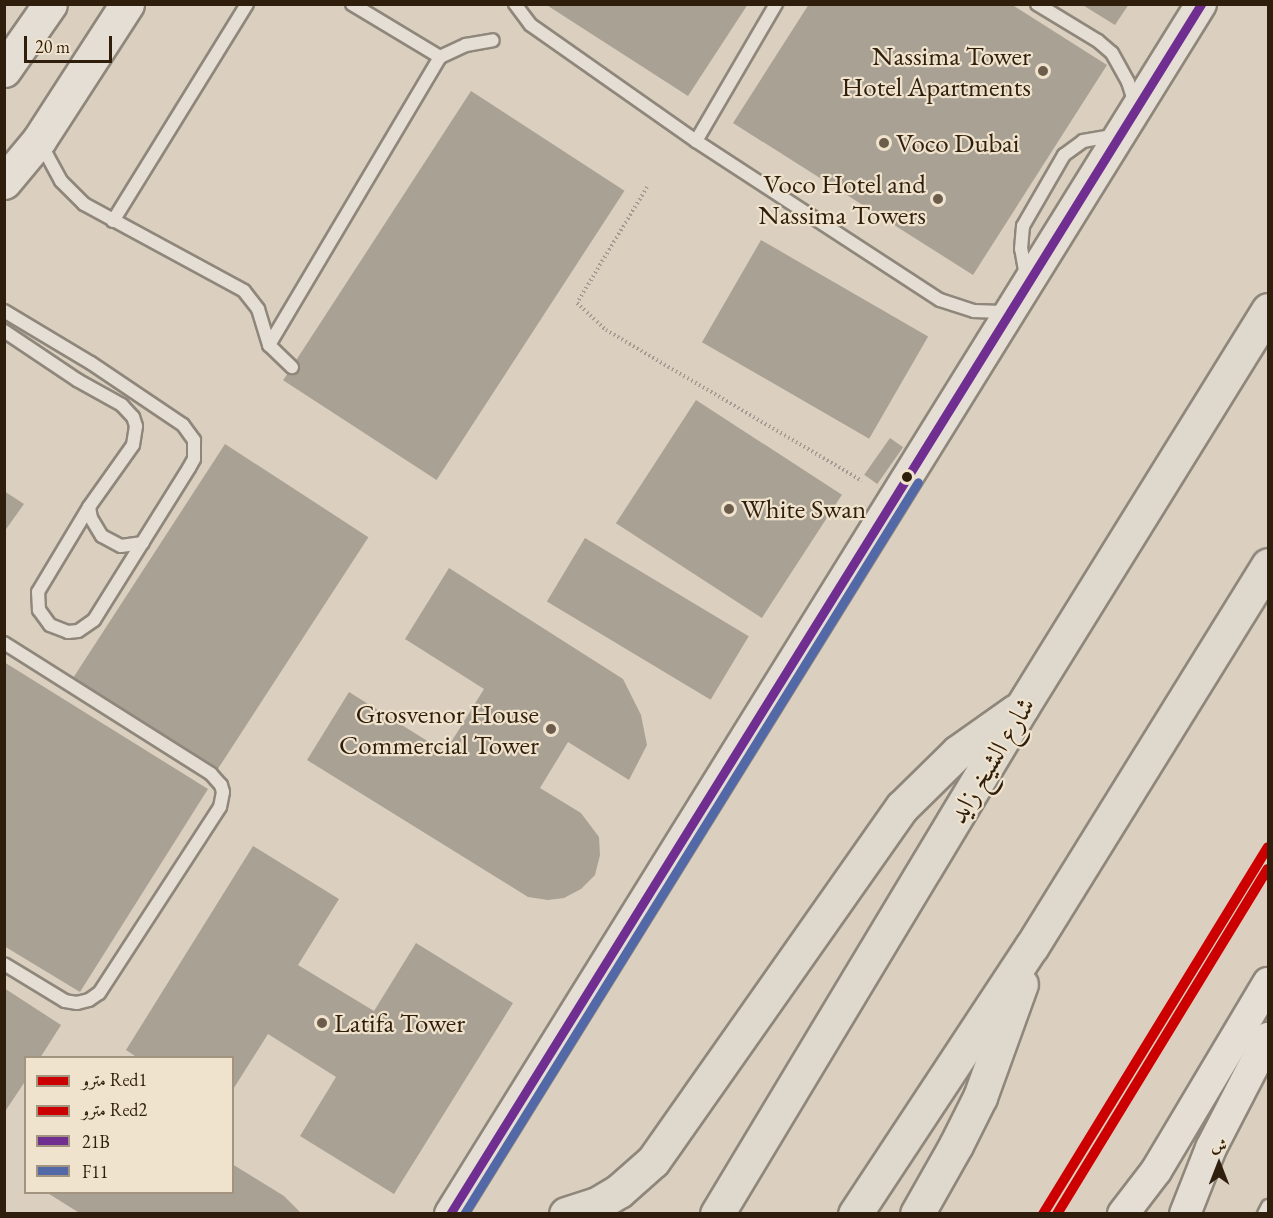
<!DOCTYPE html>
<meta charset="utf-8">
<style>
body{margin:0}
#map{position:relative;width:1273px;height:1218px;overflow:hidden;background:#dbd0bf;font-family:"EB Garamond",Amiri,serif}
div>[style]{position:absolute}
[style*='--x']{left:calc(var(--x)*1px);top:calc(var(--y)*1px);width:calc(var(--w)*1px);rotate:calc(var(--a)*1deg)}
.building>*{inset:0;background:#aaa195;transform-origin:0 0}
.path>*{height:4px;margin-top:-2px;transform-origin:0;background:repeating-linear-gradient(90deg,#a29b93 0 1.5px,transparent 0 4.5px)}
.roads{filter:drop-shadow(2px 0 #8f877b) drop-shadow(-2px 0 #8f877b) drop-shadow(0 2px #8f877b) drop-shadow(0 -2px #8f877b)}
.service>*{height:12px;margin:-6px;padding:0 6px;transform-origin:6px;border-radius:6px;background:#e4ded4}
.tertiary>*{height:30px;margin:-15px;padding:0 15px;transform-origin:15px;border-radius:15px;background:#e4ded4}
.secondary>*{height:33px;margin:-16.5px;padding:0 16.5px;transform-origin:16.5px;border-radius:16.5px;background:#e4ded4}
.motorway>*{height:33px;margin:-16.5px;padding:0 16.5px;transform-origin:16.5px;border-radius:16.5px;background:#ded8cd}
.bus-1>*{height:9px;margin:-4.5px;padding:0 4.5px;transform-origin:4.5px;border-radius:4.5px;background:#6f2e90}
.bus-2>*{height:9px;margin:-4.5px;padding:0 4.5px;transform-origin:4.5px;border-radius:4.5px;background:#5368a7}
.metro-1>*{height:10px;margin:-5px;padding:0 5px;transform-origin:5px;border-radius:5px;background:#c00}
.metro-2>*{height:10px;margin:-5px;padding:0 5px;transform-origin:5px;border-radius:5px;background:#c00}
.dots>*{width:16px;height:16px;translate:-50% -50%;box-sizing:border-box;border:3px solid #f0e3cd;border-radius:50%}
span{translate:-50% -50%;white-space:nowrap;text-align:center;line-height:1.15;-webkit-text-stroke:4.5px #f0e3cd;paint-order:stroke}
.poi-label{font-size:27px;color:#301e0d}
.right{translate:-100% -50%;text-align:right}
.left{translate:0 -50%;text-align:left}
.street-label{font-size:27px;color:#301e0d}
.frame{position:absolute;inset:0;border:6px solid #301e0d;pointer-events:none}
.legend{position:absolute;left:24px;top:1056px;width:210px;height:138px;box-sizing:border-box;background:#f0e3cd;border:2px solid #a39480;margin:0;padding:8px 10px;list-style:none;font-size:18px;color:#301e0d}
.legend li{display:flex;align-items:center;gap:12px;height:30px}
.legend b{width:30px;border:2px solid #a39480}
.north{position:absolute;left:1189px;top:1134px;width:60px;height:60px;-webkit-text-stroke:4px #f0e3cd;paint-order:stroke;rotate:0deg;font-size:16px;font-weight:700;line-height:24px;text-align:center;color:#301e0d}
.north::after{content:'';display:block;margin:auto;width:21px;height:27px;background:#301e0d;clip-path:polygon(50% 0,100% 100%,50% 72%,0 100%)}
.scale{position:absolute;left:24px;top:36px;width:88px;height:27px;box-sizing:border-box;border:3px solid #301e0d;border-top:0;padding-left:8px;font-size:18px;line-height:21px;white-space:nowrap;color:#301e0d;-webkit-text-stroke:4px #f0e3cd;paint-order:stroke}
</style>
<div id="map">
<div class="building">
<i style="clip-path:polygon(545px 4px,748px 4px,688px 96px)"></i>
<i style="clip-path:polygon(809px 4px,1011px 4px,1107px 65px,973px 275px,733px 123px)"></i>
<i style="clip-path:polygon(1081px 4px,1129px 4px,1115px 25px)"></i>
<i style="left:471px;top:91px;width:183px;height:345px;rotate:33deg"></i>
<i style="left:761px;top:240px;width:193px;height:118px;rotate:30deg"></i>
<i style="left:696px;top:400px;width:174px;height:147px;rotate:33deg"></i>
<i style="left:890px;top:438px;width:16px;height:45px;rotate:35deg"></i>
<i style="left:225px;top:444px;width:171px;height:279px;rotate:33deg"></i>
<i style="clip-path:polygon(4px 491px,24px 504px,4px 532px)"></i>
<i style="left:585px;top:538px;width:191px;height:74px;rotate:31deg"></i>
<i style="clip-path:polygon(449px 568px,623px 679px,641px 715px,647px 745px,629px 780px,568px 742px,540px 788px,581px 813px,599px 837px,600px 855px,595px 875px,581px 889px,564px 898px,548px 900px,528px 897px,307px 760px,349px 692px,445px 752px,484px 689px,405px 639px)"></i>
<i style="clip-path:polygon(4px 662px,208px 789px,80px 992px,4px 946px)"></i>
<i style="clip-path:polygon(253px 846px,339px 899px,298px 965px,374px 1011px,416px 943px,513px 1003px,394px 1194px,300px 1136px,336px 1077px,268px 1034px,232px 1091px,232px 1058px,138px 1058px,126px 1050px)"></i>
<i style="clip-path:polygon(4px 988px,61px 1025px,40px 1058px,26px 1058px,26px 1080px,4px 1113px)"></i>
<i style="clip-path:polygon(232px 1164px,284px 1196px,302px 1214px,81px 1214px,46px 1192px,232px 1192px)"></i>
</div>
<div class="path">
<i style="--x:647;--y:187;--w:135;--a:121.1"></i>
<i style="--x:577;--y:303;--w:40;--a:43"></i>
<i style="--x:606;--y:330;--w:297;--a:30.5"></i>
</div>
<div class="roads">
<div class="service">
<i style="--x:352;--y:4;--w:103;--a:31.1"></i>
<i style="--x:515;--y:4;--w:26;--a:53"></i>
<i style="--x:531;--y:25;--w:202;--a:35.1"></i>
<i style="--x:696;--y:141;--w:291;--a:33.1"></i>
<i style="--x:940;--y:300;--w:36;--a:18"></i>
<i style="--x:974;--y:311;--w:35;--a:2"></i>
<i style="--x:1037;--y:4;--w:71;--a:31.2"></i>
<i style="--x:1098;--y:41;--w:18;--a:41"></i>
<i style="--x:1112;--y:53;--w:33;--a:61"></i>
<i style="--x:1128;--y:82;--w:23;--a:72"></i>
<i style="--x:696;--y:141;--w:159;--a:-59.7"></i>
<i style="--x:41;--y:144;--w:42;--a:61.6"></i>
<i style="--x:61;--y:181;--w:33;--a:45"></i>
<i style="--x:84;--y:204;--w:182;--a:28.5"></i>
<i style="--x:244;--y:291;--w:23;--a:52"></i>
<i style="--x:258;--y:309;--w:38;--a:73"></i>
<i style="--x:269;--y:345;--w:32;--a:44"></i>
<i style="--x:113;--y:221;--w:255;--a:-58.3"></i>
<i style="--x:1026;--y:276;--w:27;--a:-100"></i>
<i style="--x:1021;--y:249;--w:23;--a:-85"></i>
<i style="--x:1023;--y:226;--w:82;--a:-60"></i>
<i style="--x:1064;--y:155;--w:24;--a:-36"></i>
<i style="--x:1083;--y:141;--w:34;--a:-10"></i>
<i style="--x:4;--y:311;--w:101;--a:30.9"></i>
<i style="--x:91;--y:363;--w:111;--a:34"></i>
<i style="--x:183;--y:425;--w:19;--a:54"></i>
<i style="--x:194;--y:440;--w:19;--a:90"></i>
<i style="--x:194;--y:459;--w:10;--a:119"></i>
<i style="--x:189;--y:468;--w:179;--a:122"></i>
<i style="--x:94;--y:620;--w:19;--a:145"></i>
<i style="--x:78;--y:631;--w:10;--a:174"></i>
<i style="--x:68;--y:632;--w:19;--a:-159"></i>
<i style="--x:50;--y:625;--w:19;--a:-126"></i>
<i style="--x:39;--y:610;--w:18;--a:-93"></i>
<i style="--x:38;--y:592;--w:99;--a:-59"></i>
<i style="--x:89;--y:507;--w:76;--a:-54.6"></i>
<i style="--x:133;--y:445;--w:19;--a:-81"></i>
<i style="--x:136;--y:426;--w:9;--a:-108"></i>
<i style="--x:133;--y:417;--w:16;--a:-133"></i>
<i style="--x:122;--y:405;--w:51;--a:-150.9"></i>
<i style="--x:77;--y:380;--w:88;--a:-146.1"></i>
<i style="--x:269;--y:345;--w:335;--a:-59.3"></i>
<i style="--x:440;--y:57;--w:29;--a:-25"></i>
<i style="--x:466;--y:45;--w:27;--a:-10"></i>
<i style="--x:89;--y:507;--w:11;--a:80"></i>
<i style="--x:91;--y:518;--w:21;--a:59"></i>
<i style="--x:102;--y:536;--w:21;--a:28"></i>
<i style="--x:121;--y:546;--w:22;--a:-8"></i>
<i style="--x:4;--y:643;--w:245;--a:32.3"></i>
<i style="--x:211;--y:774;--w:15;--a:48"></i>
<i style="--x:221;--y:785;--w:7;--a:74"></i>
<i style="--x:223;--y:792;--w:15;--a:101"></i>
<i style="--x:220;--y:807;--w:222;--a:123"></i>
<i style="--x:99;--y:993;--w:12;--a:145"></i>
<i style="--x:89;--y:1000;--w:12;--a:166"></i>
<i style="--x:77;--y:1003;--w:12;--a:-171"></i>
<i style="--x:65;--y:1001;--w:71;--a:-148.8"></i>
<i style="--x:1264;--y:1214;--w:9;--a:-63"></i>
</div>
<div class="tertiary">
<i style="--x:450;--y:1214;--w:1424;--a:-58.17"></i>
<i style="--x:1123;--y:1214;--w:54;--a:-52.5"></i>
<i style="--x:1156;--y:1171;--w:219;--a:-59.2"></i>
<i style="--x:1185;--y:1214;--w:71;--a:-68.5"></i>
<i style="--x:1211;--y:1148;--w:124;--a:-62.6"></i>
</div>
<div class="secondary">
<i style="--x:4;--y:70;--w:80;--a:-55.1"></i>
<i style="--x:4;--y:182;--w:55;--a:-50.2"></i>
<i style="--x:39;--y:140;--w:162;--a:-57.1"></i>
</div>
<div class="motorway">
<i style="--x:566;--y:1214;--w:35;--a:-18"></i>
<i style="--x:599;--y:1203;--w:23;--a:-31"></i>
<i style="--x:619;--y:1191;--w:45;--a:-41.4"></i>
<i style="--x:653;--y:1161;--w:433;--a:-54.9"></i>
<i style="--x:902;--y:807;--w:78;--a:-44.5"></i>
<i style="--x:958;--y:752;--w:71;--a:-35.3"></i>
<i style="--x:717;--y:1214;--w:592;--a:-58.97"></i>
<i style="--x:1022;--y:707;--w:467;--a:-58.2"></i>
<i style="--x:855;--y:1214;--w:321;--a:-56.6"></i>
<i style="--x:1032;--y:946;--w:448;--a:-58.2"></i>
<i style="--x:917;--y:1214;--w:79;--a:-60.5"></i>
<i style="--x:956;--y:1145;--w:54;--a:-63.4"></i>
<i style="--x:980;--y:1097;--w:120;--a:-70.1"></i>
</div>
</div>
<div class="bus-1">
<i style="--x:450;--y:1214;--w:1424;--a:-58.17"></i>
</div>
<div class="bus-2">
<i style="--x:464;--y:1214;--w:861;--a:-58.19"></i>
</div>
<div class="metro-1">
<i style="--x:1043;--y:1214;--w:430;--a:-58.5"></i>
</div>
<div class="metro-2">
<i style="--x:1057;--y:1214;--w:404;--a:-58.6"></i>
</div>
<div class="dots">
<i style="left:1043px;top:71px;background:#6c5c4b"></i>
<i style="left:884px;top:143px;background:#6c5c4b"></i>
<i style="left:938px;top:199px;background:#6c5c4b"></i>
<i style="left:907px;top:477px;background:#301e0d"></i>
<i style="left:729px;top:509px;background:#6c5c4b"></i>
<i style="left:551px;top:729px;background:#6c5c4b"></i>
<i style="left:322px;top:1023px;background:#6c5c4b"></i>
</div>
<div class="poi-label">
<span class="right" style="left:1031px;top:71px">Nassima Tower<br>Hotel Apartments</span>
<span class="left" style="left:896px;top:143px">Voco Dubai</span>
<span class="right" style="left:926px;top:199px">Voco Hotel and<br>Nassima Towers</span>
<span class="left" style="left:741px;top:509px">White Swan</span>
<span class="right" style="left:539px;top:729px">Grosvenor House<br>Commercial Tower</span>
<span class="left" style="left:334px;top:1023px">Latifa Tower</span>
</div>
<div class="street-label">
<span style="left:991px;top:760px;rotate:-59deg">شارع الشيخ زايد</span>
</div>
<div class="frame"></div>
<ul class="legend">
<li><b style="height:8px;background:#c00"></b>مترو Red1</li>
<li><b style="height:8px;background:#c00"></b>مترو Red2</li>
<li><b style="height:8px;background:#6f2e90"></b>21B</li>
<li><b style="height:8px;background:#5368a7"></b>F11</li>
</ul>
<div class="north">ش</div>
<div class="scale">20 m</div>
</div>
